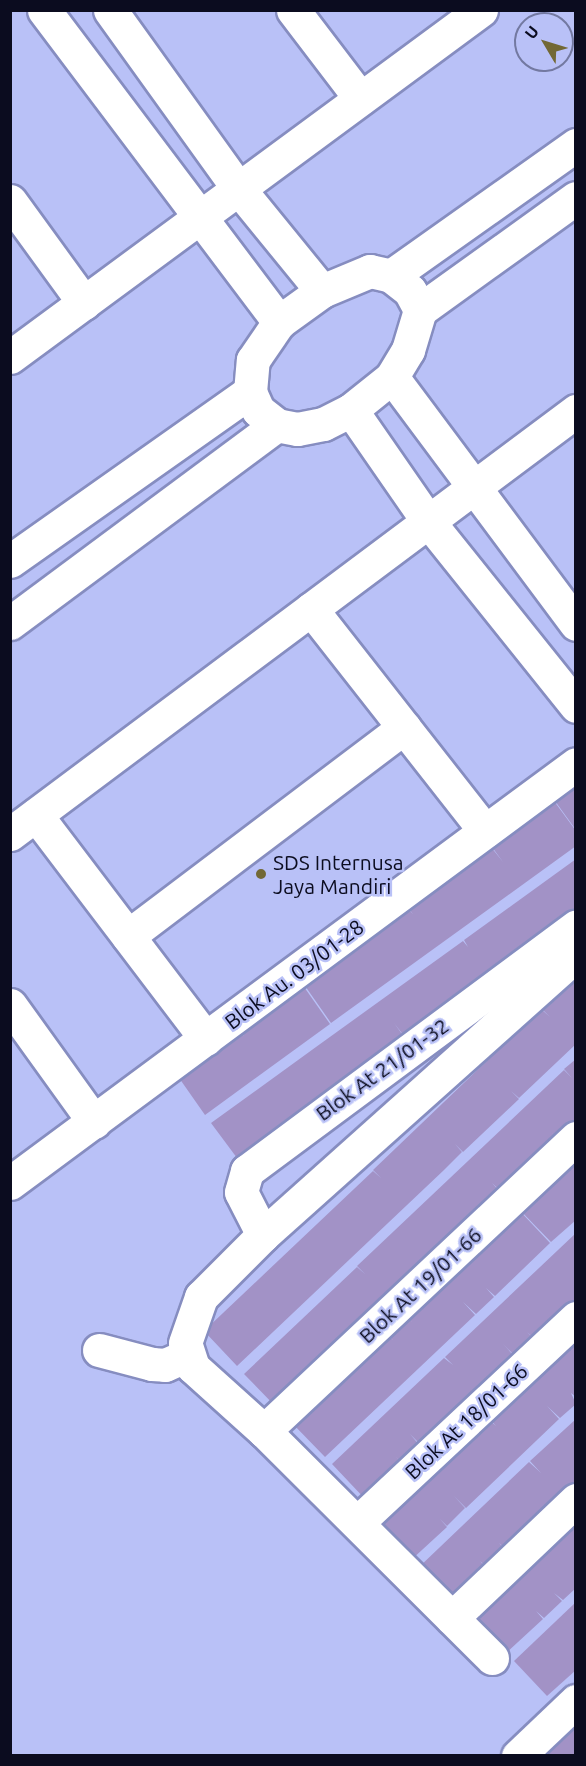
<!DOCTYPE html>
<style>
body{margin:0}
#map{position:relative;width:586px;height:1766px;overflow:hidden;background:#b9c1f7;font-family:Ubuntu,sans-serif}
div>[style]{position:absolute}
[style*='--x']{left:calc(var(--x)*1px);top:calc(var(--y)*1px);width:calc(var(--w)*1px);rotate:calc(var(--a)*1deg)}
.building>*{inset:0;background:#a292c6}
.roads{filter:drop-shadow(2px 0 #868dc0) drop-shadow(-2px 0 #868dc0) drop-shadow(0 2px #868dc0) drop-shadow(0 -2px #868dc0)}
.minor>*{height:33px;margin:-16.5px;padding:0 16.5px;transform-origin:16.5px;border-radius:16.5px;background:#fff}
.dots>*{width:16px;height:16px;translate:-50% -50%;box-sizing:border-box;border:3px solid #b9c1f7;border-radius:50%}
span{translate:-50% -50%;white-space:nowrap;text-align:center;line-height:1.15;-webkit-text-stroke:5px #b9c1f7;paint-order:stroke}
.poi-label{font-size:21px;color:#0b0c1f}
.left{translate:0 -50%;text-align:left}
.street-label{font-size:21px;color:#0b0c1f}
.frame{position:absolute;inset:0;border:12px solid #0b0c1f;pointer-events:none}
.north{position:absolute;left:514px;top:12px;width:60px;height:60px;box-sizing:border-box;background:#b9c1f7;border:2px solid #7379a1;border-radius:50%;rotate:308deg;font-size:16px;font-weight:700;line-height:24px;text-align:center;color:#0b0c1f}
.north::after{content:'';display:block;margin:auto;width:21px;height:27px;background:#726835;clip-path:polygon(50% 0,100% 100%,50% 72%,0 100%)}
</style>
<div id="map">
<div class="building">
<i style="clip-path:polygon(576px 785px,576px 830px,555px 801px)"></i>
<i style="clip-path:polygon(554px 801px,576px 831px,576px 846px,331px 1023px,303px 983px,407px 908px,413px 914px,408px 908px,491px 847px,503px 862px,492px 847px)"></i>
<i style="clip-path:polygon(576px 859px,576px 919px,408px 1041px,394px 1023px,407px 1041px,240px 1162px,211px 1123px,316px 1047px,321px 1053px,316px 1047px,463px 941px,468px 947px,464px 940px)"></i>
<i style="clip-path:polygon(576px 977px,576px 1044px,519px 1098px,511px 1091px,519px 1099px,463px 1152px,455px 1144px,462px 1152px,444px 1170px,436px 1162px,444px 1170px,237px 1366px,204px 1331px,373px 1171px,381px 1178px,373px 1170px,541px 1009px,550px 1017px,542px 1009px)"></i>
<i style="clip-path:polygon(302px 984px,330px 1024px,205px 1115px,177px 1075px,239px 1030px,244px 1036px,240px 1029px)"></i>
<i style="clip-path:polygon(576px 1059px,576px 1126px,560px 1141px,552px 1133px,559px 1141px,504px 1194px,492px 1183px,503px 1195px,278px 1409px,244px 1374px,357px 1267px,365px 1274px,357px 1266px,564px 1070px,572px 1078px,564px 1069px)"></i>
<i style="clip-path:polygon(576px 1157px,576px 1220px,551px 1242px,517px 1207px)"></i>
<i style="clip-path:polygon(517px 1208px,550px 1243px,495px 1296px,486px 1288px,494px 1297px,476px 1314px,463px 1302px,475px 1315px,325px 1457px,291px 1422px,385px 1333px,393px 1340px,386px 1332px,404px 1315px,412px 1322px,404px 1314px)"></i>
<i style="clip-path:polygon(576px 1233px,576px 1301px,535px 1339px,527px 1332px,535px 1340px,516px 1357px,503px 1344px,515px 1357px,422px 1446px,410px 1434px,421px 1447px,403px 1464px,396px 1457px,403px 1465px,366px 1500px,332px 1464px,426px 1375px,433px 1382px,426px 1375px,444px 1358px,453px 1365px,445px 1357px,558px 1250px,566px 1258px,558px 1250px)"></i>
<i style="clip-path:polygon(576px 1337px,576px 1397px,571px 1393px,576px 1404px,560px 1418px,547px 1406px,559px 1419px,466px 1508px,454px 1496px,465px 1508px,447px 1526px,440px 1519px,447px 1527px,410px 1561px,376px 1526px,488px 1419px,496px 1426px,489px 1418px)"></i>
<i style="clip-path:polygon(576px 1419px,576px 1485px,507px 1550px,499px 1543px,506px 1551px,488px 1568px,480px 1561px,487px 1569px,451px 1604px,417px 1569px,529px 1462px,541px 1473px,530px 1461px)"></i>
<i style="clip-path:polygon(576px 1521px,576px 1588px,563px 1600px,554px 1593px,562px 1601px,544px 1618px,536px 1611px,543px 1619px,506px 1653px,473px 1618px)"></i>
<i style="clip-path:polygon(576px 1602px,576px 1670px,547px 1696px,514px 1661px)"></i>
<i style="clip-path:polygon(576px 1712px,576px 1755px,529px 1755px)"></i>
</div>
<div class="roads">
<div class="minor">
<i style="--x:44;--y:10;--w:391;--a:53"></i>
<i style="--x:110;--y:10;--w:219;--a:54.3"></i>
<i style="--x:238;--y:188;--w:133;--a:50.8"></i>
<i style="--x:293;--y:10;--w:111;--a:52.7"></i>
<i style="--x:10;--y:201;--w:126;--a:54"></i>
<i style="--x:391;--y:276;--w:227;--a:-35.3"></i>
<i style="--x:420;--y:310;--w:192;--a:-35.7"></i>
<i style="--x:10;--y:357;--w:585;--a:-36.38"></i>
<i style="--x:392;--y:377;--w:308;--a:53.3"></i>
<i style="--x:351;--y:410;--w:135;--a:55.3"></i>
<i style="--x:428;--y:521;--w:237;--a:51.3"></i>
<i style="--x:10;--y:561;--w:294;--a:-35.2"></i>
<i style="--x:250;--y:392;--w:32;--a:-85"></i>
<i style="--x:253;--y:360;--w:46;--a:-55.6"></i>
<i style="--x:279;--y:322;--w:53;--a:-35.8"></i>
<i style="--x:322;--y:291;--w:52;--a:-22.6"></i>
<i style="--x:370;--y:271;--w:22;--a:13"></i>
<i style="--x:391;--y:276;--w:24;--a:38"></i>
<i style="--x:410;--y:291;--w:21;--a:62"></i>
<i style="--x:420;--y:310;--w:42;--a:106.7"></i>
<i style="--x:408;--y:350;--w:31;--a:121"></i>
<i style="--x:392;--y:377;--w:53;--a:141.2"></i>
<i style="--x:351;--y:410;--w:31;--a:153"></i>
<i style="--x:323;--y:424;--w:26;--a:169"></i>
<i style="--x:297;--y:429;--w:20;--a:-169"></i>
<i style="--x:277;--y:425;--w:24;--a:-142"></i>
<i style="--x:258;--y:410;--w:20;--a:-114"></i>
<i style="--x:311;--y:609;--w:282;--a:51.9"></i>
<i style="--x:10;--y:623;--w:332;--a:-36.6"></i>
<i style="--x:36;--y:815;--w:281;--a:52.8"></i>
<i style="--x:10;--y:834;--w:707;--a:-36.77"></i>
<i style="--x:128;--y:936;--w:346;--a:-37.1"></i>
<i style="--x:10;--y:1005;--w:144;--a:54.3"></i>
<i style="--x:10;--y:1183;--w:704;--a:-36.51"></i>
<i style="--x:263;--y:1235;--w:48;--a:-117.1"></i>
<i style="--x:241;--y:1192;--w:22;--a:-74"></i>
<i style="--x:247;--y:1171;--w:410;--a:-36.6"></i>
<i style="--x:99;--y:1350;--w:55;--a:14.8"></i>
<i style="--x:152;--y:1364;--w:13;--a:4"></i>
<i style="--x:165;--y:1365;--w:24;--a:-24"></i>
<i style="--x:264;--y:1431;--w:428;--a:-43.2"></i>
<i style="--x:357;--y:1523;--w:300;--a:-43.1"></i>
<i style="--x:452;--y:1618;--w:171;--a:-43.6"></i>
<i style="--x:492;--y:1658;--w:322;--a:-135.1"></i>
<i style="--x:264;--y:1431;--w:96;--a:-138"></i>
<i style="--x:193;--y:1367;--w:25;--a:-108"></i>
<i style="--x:185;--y:1343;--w:49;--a:-70.8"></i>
<i style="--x:201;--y:1297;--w:88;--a:-45"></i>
<i style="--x:263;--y:1235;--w:420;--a:-41.8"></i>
<i style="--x:518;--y:1756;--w:80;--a:-43.5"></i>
</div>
</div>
<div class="dots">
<i style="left:261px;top:874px;background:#726835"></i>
</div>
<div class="poi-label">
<span class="left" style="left:273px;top:874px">SDS Internusa<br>Jaya Mandiri</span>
</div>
<div class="street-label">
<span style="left:294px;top:974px;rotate:-37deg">Blok Au. 03/01-28</span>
<span style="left:382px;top:1069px;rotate:-36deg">Blok At 21/01-32</span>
<span style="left:420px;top:1285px;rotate:-43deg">Blok At 19/01-66</span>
<span style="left:466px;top:1421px;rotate:-43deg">Blok At 18/01-66</span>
</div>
<div class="frame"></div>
<div class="north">U</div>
</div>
